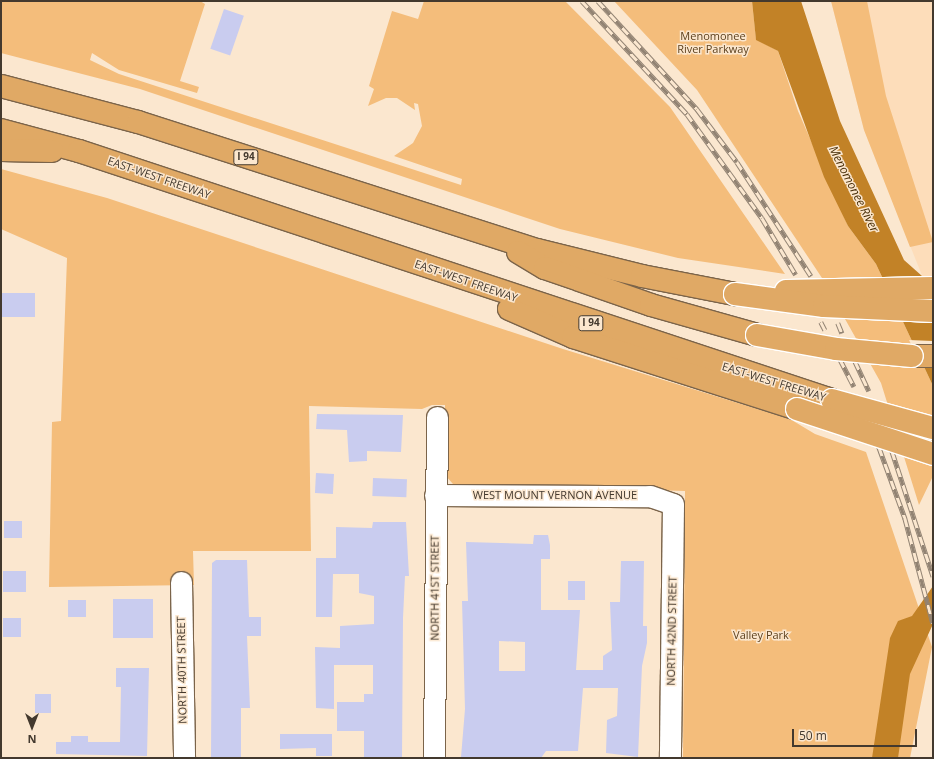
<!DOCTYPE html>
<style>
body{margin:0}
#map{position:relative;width:934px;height:759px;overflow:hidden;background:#fbe7cf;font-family:"Open Sans",sans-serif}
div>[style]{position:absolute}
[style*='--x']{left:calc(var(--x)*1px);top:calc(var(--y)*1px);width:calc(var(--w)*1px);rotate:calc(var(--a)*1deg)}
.built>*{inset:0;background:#fdddba}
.green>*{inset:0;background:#f4bd7b}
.water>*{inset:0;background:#c28227}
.pier>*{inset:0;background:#fbe7cf}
.building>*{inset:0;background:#c9ccef;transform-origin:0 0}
.roads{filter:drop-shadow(1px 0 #7b644a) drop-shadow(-1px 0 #7b644a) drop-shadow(0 1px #7b644a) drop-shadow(0 -1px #7b644a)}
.minor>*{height:21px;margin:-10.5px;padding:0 10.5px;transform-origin:10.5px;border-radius:10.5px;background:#fff}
.highway>*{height:22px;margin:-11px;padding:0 11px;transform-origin:11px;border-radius:11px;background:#e0a965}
.rail>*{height:4.5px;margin-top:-2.25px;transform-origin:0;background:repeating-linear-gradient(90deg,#fbe7cf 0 9px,#928373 0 18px);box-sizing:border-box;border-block:1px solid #928373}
.bridges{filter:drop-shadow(1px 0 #fff) drop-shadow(-1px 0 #fff) drop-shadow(0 1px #fff) drop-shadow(0 -1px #fff)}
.highway-bridge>*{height:22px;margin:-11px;padding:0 11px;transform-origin:11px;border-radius:11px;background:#e0a965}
span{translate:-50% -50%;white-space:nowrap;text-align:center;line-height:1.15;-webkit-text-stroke:3px #fbe7cf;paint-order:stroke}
.shield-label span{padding:1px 3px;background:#fbe7cf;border:1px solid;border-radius:3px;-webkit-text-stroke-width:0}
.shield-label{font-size:10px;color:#43392e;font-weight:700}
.park-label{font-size:11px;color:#5d411e}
.street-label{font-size:11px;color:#43392e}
.water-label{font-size:12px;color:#482e08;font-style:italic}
.frame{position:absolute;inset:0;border:2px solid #43392e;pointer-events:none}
.north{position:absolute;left:12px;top:707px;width:40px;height:40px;-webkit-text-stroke:3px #fbe7cf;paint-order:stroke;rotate:180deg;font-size:11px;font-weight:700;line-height:16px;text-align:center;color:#43392e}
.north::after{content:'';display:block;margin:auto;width:14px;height:18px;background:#43392e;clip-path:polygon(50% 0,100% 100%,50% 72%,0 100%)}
.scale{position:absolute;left:792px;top:729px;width:125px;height:18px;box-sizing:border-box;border:2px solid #43392e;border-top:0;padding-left:5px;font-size:12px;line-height:14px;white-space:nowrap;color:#43392e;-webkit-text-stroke:3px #fbe7cf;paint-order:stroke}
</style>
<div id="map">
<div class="built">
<i style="clip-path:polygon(831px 1px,933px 1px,933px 303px,864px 130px)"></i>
</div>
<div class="green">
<i style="clip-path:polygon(1px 1px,200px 1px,205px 4px,180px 81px,199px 87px,197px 93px,119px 70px,92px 53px,90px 60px,119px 74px,461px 185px,462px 179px,394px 156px,413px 143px,422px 126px,418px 104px,414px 103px,415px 110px,397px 98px,386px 98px,368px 106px,374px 89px,369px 86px,392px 11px,418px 19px,424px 1px,565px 1px,670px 107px,785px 274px,678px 258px,560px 229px,140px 89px,1px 53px)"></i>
<i style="clip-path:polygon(614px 1px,752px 1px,756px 39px,778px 51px,798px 111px,848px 226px,876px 264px,933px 386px,933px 476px,919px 505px,881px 383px,822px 278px,697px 90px)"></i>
<i style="clip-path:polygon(831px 1px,867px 1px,886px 96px,933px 242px,910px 247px,864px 130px)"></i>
<i style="clip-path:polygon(1px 169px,107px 198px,563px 349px,790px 419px,815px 434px,866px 452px,932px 647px,910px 758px,683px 758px,685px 491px,453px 484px,446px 476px,445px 405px,432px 405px,422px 409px,309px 406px,311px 551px,193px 551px,194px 585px,49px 587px,52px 422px,61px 421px,67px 258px,1px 229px)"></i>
</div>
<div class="water">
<i style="clip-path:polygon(752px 1px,801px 1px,840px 121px,904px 260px,922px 276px,933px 303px,933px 386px,876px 264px,848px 226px,824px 177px,778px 51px,756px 40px)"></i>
<i style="clip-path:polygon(933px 586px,933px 624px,910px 674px,898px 758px,872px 758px,890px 638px,898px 621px,912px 616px)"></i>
</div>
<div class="pier">
<i style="clip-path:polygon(909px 340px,933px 341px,933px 368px,922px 367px)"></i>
</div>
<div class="building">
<i style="left:224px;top:9px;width:21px;height:42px;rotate:19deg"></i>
<i style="left:1px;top:293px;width:34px;height:24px"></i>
<i style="clip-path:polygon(317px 414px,403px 415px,401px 452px,367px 451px,367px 461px,349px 462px,347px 430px,316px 429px)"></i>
<i style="left:316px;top:473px;width:18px;height:20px;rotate:3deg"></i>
<i style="left:373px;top:478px;width:34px;height:18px;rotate:2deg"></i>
<i style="left:4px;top:521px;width:18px;height:17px"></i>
<i style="clip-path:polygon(373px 522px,406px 522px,409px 576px,405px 576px,403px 618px,402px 758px,364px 758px,364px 731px,337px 731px,337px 702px,364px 702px,364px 694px,373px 694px,373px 665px,334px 665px,334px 709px,316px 708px,315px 647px,340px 648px,340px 626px,374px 624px,374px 596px,359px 593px,359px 574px,333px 574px,332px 617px,316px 617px,316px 558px,336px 558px,336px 527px,372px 528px)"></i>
<i style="clip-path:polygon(evenodd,534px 535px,548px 535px,550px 545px,550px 559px,541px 559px,541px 610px,580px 610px,576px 670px,603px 670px,603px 656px,612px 650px,610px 602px,620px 602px,621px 561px,644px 561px,643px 626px,647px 626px,647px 643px,642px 666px,638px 757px,606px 753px,607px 720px,617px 716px,618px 688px,583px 688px,578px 751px,546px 751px,541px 758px,461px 757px,465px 709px,462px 601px,468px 601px,466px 542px,533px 544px,534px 535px,499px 641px,525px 642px,525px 671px,499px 671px,499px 641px)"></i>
<i style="clip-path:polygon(216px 560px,247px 560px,249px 617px,261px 617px,261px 636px,247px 636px,250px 708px,241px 708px,241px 758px,211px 758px,212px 563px)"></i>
<i style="left:3px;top:571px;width:23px;height:21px"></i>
<i style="left:568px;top:581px;width:17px;height:19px"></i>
<i style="left:113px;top:599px;width:40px;height:39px"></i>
<i style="left:68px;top:600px;width:18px;height:17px"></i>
<i style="left:3px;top:618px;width:18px;height:19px"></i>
<i style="clip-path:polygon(116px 668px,149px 668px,147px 756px,56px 754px,56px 742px,71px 742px,71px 736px,88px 736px,88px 742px,120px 742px,121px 687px,116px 687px)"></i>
<i style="left:35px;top:694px;width:16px;height:19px"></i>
<i style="clip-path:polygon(280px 734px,332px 734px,332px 756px,316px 756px,316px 748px,280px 749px)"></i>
</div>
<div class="roads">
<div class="minor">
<i style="--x:435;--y:495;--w:215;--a:0.3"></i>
<i style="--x:650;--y:496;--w:24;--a:19"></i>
<i style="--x:673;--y:504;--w:254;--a:90.7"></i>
<i style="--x:181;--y:582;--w:176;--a:89"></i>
<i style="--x:434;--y:758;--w:341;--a:-89.5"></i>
</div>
<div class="highway">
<i style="--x:1;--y:86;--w:142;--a:14.7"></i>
<i style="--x:138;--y:122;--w:419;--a:17.8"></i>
<i style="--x:537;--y:250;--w:108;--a:13.9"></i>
<i style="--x:642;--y:276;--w:95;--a:11"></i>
<i style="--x:1;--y:130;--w:81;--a:15.1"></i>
<i style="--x:79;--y:151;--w:793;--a:18.3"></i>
<i style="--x:1;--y:150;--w:51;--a:1.1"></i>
<i style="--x:518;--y:252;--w:31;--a:31"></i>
<i style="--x:545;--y:268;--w:112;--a:19.2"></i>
<i style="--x:651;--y:305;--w:110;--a:15.8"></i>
<i style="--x:509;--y:309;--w:70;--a:23.6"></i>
<i style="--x:573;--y:337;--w:235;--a:17.8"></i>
<i style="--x:912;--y:356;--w:21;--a:0"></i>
</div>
</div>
<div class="rail">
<i style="--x:582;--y:1;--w:154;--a:47.1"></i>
<i style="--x:687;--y:114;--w:128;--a:54.2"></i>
<i style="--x:762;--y:218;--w:66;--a:59.2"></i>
<i style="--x:598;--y:1;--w:147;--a:47.5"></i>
<i style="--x:697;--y:109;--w:66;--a:53"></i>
<i style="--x:737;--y:162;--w:136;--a:57"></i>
<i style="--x:821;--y:322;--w:9;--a:63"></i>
<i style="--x:838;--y:323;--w:11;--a:68"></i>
<i style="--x:840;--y:359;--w:31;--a:63"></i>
<i style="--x:855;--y:361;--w:33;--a:65"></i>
<i style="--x:879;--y:447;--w:76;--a:69.9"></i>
<i style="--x:905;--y:518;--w:109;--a:75.1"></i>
<i style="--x:892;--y:451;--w:132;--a:71.8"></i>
</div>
<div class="bridges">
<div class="highway-bridge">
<i style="--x:786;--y:291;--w:147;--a:-1.2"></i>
<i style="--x:735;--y:294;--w:90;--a:7.7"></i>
<i style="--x:824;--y:306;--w:109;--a:2.6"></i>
<i style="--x:757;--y:335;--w:80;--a:10"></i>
<i style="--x:836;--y:349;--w:76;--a:5.3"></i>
<i style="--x:832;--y:400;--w:105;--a:15.5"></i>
<i style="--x:797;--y:409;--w:143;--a:18.3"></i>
</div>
</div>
<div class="shield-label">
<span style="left:246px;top:157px">I 94</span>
<span style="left:591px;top:323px">I 94</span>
</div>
<div class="park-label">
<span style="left:713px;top:43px">Menomonee<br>River Parkway</span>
<span style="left:761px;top:635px">Valley Park</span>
</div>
<div class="street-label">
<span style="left:159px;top:178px;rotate:19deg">EAST-WEST FREEWAY</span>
<span style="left:466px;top:281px;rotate:19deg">EAST-WEST FREEWAY</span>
<span style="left:774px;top:382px;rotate:17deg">EAST-WEST FREEWAY</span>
<span style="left:555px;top:495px">WEST MOUNT VERNON AVENUE</span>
<span style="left:435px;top:588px;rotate:-90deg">NORTH 41ST STREET</span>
<span style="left:672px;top:631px;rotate:-89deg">NORTH 42ND STREET</span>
<span style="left:182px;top:670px;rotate:-91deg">NORTH 40TH STREET</span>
</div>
<div class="water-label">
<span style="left:854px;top:189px;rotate:63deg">Menomonee River</span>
</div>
<div class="frame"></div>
<div class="north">N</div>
<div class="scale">50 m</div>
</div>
